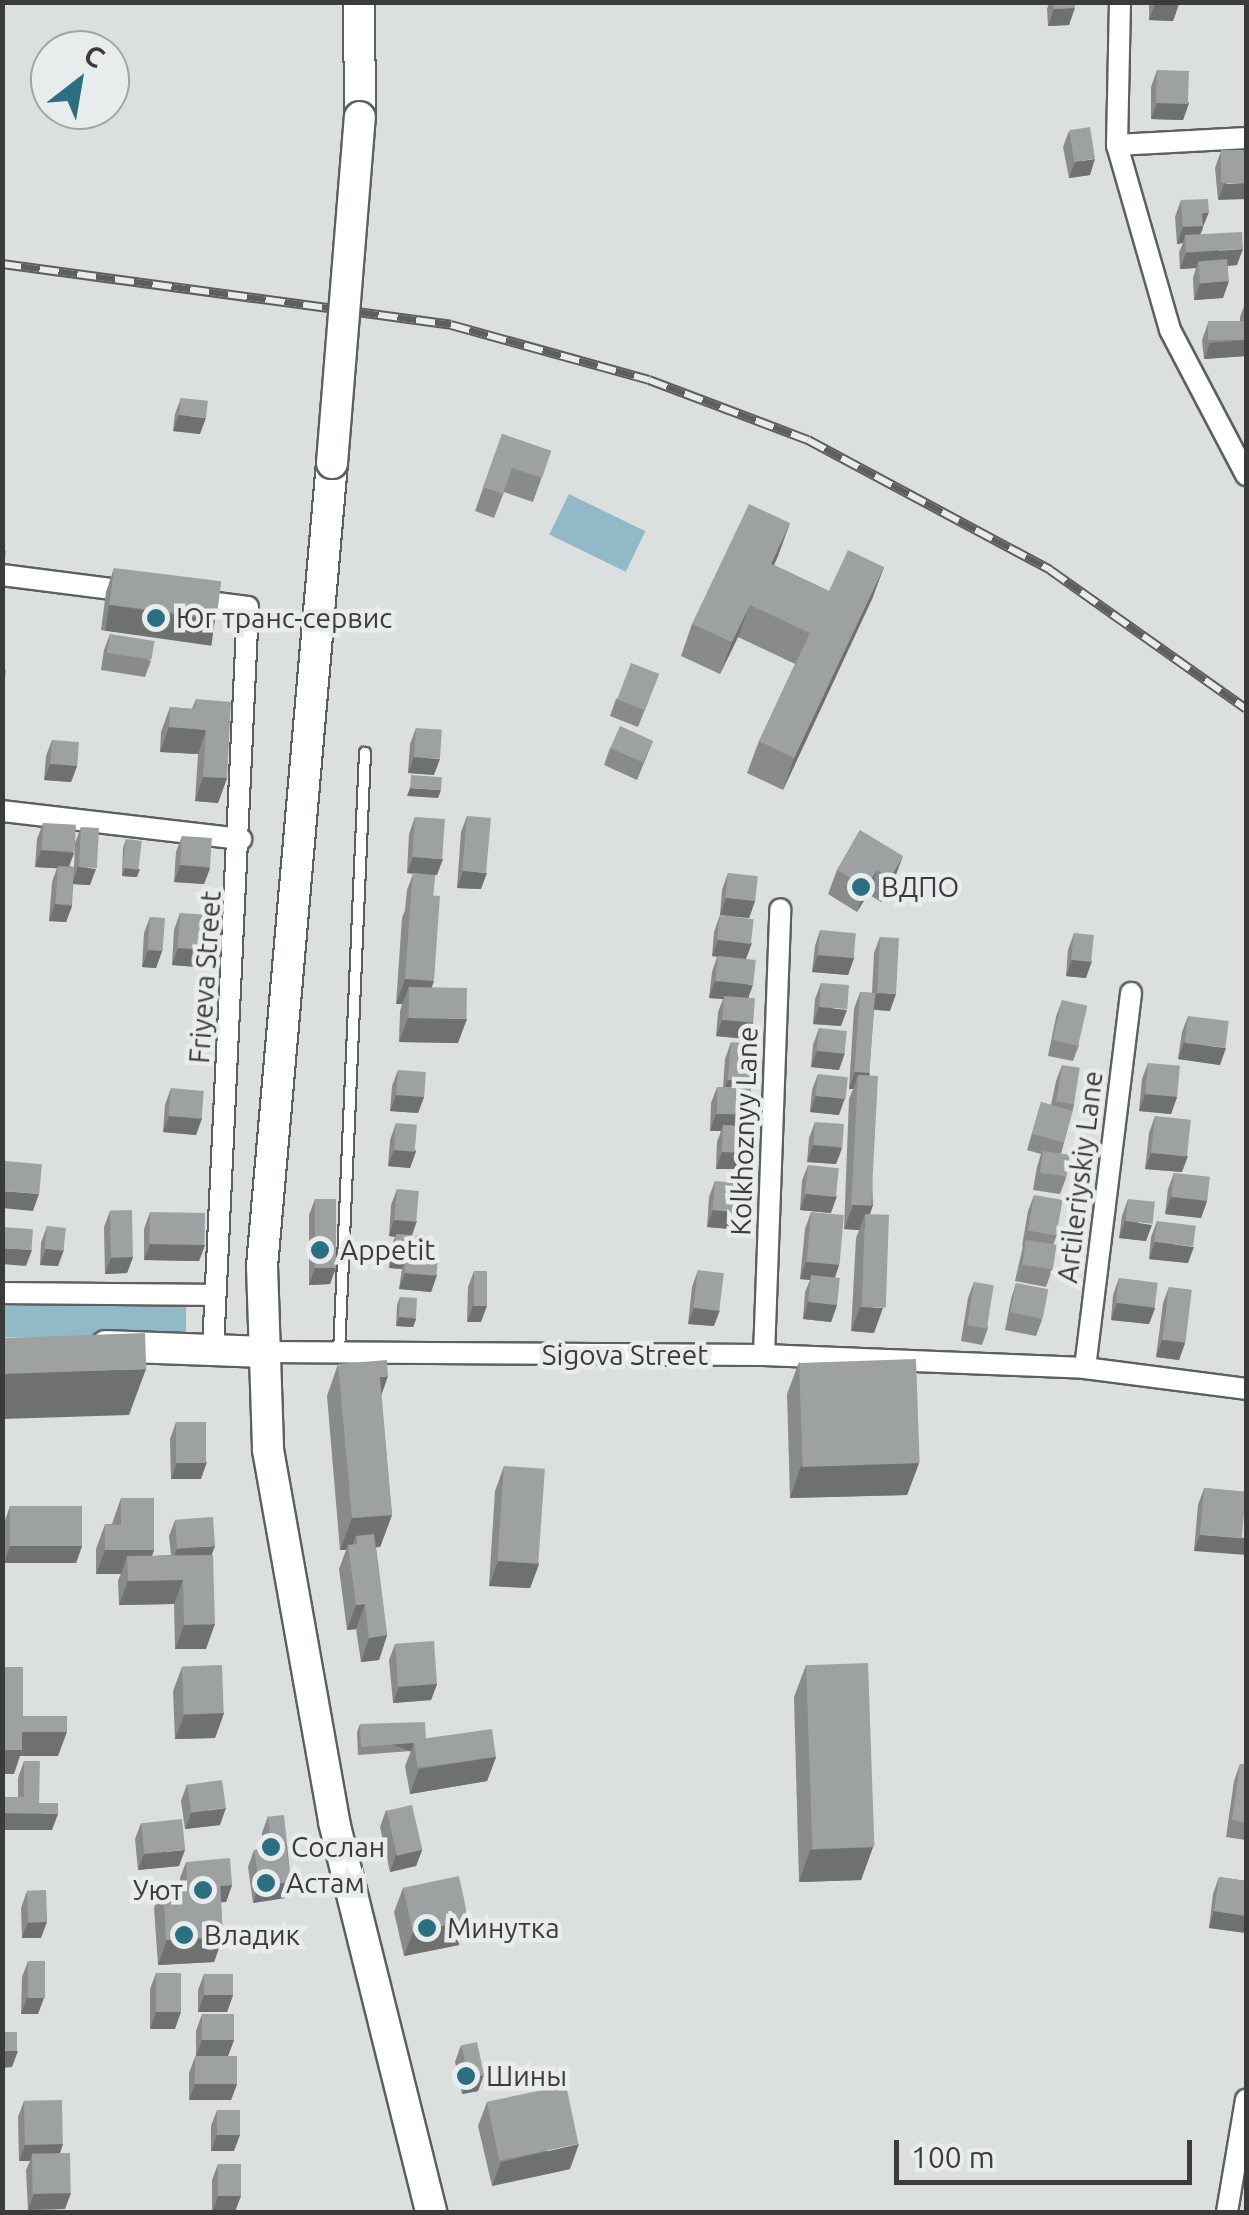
<!DOCTYPE html>
<meta charset="utf-8">
<style>
body{margin:0}
#map{position:relative;width:1249px;height:2215px;overflow:hidden;background:#dbdfe0;font-family:Ubuntu,sans-serif}
div>[style]{position:absolute}
[style*='--x']{left:calc(var(--x)*1px);top:calc(var(--y)*1px);width:calc(var(--w)*1px);rotate:calc(var(--a)*1deg)}
.green>*{inset:0;background:#91bac6;transform-origin:0 0}
.roads{filter:drop-shadow(2px 0 #5d6061) drop-shadow(-2px 0 #5d6061) drop-shadow(0 2px #5d6061) drop-shadow(0 -2px #5d6061)}
.lane>*{height:10px;margin:-5px;padding:0 5px;transform-origin:5px;border-radius:5px;background:#fff}
.street>*{height:20px;margin:-10px;padding:0 10px;transform-origin:10px;border-radius:10px;background:#fff}
.secondary>*{height:30px;margin:-15px;padding:0 15px;transform-origin:15px;border-radius:15px;background:#fff}
.rail>*{height:10px;margin-top:-5px;transform-origin:0;background:repeating-linear-gradient(90deg,#e8eced 0 19px,#5c5e5f 0 38px);box-sizing:border-box;border-block:2px solid #5c5e5f}
.bridges{filter:drop-shadow(2px 0 #5d6061) drop-shadow(-2px 0 #5d6061) drop-shadow(0 2px #5d6061) drop-shadow(0 -2px #5d6061)}
.secondary-bridge>*{height:30px;margin:-15px;padding:0 15px;transform-origin:15px;border-radius:15px;background:#fff}
.wall>*{inset:0;background:#888a8b}
.shaded-wall>*{inset:0;background:#6f7171;transform-origin:0 0}
.building>*{inset:0;background:#9ea1a2;transform-origin:0 0}
.dots>*{width:28px;height:28px;translate:-50% -50%;box-sizing:border-box;border:5px solid #e8eced;border-radius:50%}
span{translate:-50% -50%;white-space:nowrap;text-align:center;line-height:1.15;-webkit-text-stroke:9px #e8eced;paint-order:stroke}
.poi-label{font-size:28px;color:#3a3b3c}
.left{translate:0 -50%;text-align:left}
.right{translate:-100% -50%;text-align:right}
.street-label{font-size:28px;color:#3a3b3c}
.frame{position:absolute;inset:0;border:5px solid #3a3b3c;pointer-events:none}
.north{position:absolute;left:30px;top:30px;width:100px;height:100px;box-sizing:border-box;background:#e8eced;border:2px solid #a2a5a6;border-radius:50%;rotate:31deg;font-size:28px;font-weight:700;line-height:40px;text-align:center;color:#3a3b3c}
.north::after{content:'';display:block;margin:auto;width:35px;height:45px;background:#2b6f80;clip-path:polygon(50% 0,100% 100%,50% 72%,0 100%)}
.scale{position:absolute;left:894px;top:2140px;width:298px;height:45px;box-sizing:border-box;border:5px solid #3a3b3c;border-top:0;padding-left:12px;font-size:30px;line-height:35px;white-space:nowrap;color:#3a3b3c;-webkit-text-stroke:8px #e8eced;paint-order:stroke}
</style>
<div id="map">
<div class="green">
<i style="left:569px;top:494px;width:85px;height:45px;rotate:26deg"></i>
<i style="left:3px;top:1299px;width:183px;height:38px"></i>
</div>
<div class="roads">
<div class="lane">
<i style="--x:339;--y:1353;--w:601;--a:-87.52"></i>
</div>
<div class="street">
<i style="--x:1120;--y:2;--w:143;--a:91.2"></i>
<i style="--x:1117;--y:145;--w:192;--a:74"></i>
<i style="--x:1170;--y:330;--w:164;--a:62.3"></i>
<i style="--x:1117;--y:145;--w:129;--a:-3.1"></i>
<i style="--x:2;--y:575;--w:133;--a:7.3"></i>
<i style="--x:193;--y:600;--w:55;--a:7.3"></i>
<i style="--x:248;--y:607;--w:743;--a:92.7"></i>
<i style="--x:2;--y:811;--w:241;--a:6.7"></i>
<i style="--x:2;--y:1293;--w:211;--a:0.5"></i>
<i style="--x:263;--y:1352;--w:501;--a:0.34"></i>
<i style="--x:764;--y:1355;--w:321;--a:2.3"></i>
<i style="--x:1085;--y:1368;--w:162;--a:7.4"></i>
<i style="--x:764;--y:1355;--w:446;--a:-87.9"></i>
<i style="--x:1085;--y:1368;--w:378;--a:-83"></i>
<i style="--x:1227;--y:2212;--w:114;--a:-80.4"></i>
</div>
<div class="secondary">
<i style="--x:359;--y:2;--w:115;--a:89.5"></i>
<i style="--x:332;--y:463;--w:806;--a:94.98"></i>
<i style="--x:262;--y:1266;--w:184;--a:88.1"></i>
<i style="--x:268;--y:1450;--w:378;--a:79.9"></i>
<i style="--x:334;--y:1822;--w:402;--a:76"></i>
<i style="--x:106;--y:1346;--w:157;--a:2.2"></i>
</div>
</div>
<div class="rail">
<i style="--x:2;--y:264;--w:453;--a:7.7"></i>
<i style="--x:451;--y:325;--w:205;--a:15.5"></i>
<i style="--x:649;--y:380;--w:170;--a:20.7"></i>
<i style="--x:808;--y:440;--w:275;--a:28.2"></i>
<i style="--x:1050;--y:570;--w:240;--a:35.3"></i>
</div>
<div class="bridges">
<div class="secondary-bridge">
<i style="--x:332;--y:463;--w:347;--a:-85.4"></i>
</div>
</div>
<div class="wall">
<i style="clip-path:polygon(1049px 2px,1075px 2px,1069px 25px,1048px 26px,1047px 9px)"></i>
<i style="clip-path:polygon(1149px 2px,1179px 2px,1173px 21px,1149px 20px)"></i>
<i style="clip-path:polygon(1157px 70px,1189px 103px,1183px 120px,1151px 119px,1151px 87px)"></i>
<i style="clip-path:polygon(1069px 131px,1090px 175px,1069px 178px,1063px 147px)"></i>
<i style="clip-path:polygon(1246px 150px,1218px 200px,1215px 168px,1221px 151px)"></i>
<i style="clip-path:polygon(1181px 200px,1203px 229px,1200px 235px,1237px 265px,1228px 266px,1223px 298px,1194px 300px,1193px 278px,1196px 268px,1180px 269px,1179px 252px,1183px 243px,1177px 244px,1175px 217px)"></i>
<i style="clip-path:polygon(1246px 301px,1246px 356px,1204px 359px,1202px 340px,1208px 323px,1240px 321px,1240px 317px)"></i>
<i style="clip-path:polygon(181px 398px,200px 434px,173px 431px,175px 414px)"></i>
<i style="clip-path:polygon(502px 434px,551px 451px,533px 502px,504px 492px,494px 518px,475px 511px)"></i>
<i style="clip-path:polygon(790px 523px,774px 565px,829px 591px,884px 567px,872px 599px,783px 790px,747px 773px,759px 741px,795px 664px,738px 637px,720px 674px,681px 656px,692px 624px)"></i>
<i style="clip-path:polygon(114px 568px,215px 620px,207px 644px,101px 630px,106px 592px)"></i>
<i style="clip-path:polygon(110px 634px,151px 661px,145px 677px,101px 670px,104px 650px)"></i>
<i style="clip-path:polygon(659px 674px,638px 727px,610px 716px,616px 699px)"></i>
<i style="clip-path:polygon(196px 699px,227px 778px,218px 803px,195px 801px,198px 754px,160px 752px,161px 732px,170px 707px,192px 709px)"></i>
<i style="clip-path:polygon(416px 728px,434px 775px,408px 773px,410px 744px)"></i>
<i style="clip-path:polygon(52px 740px,77px 766px,71px 782px,44px 780px,46px 756px)"></i>
<i style="clip-path:polygon(653px 741px,637px 780px,604px 765px,610px 748px)"></i>
<i style="clip-path:polygon(467px 816px,481px 889px,457px 888px,461px 832px)"></i>
<i style="clip-path:polygon(415px 817px,437px 875px,435px 875px,433px 895px,432px 987px,458px 1043px,399px 1042px,400px 1011px,402px 1004px,396px 1004px,402px 918px,405px 910px,407px 890px,413px 874px,407px 873px,409px 834px)"></i>
<i style="clip-path:polygon(43px 823px,74px 853px,69px 866px,74px 867px,75px 843px,81px 827px,90px 885px,73px 884px,72px 906px,66px 922px,49px 921px,52px 882px,57px 868px,35px 867px,37px 839px)"></i>
<i style="clip-path:polygon(860px 830px,894px 880px,881px 902px,868px 894px,857px 912px,828px 894px,837px 870px)"></i>
<i style="clip-path:polygon(182px 836px,210px 868px,204px 884px,174px 882px,176px 852px)"></i>
<i style="clip-path:polygon(126px 839px,137px 877px,122px 876px,123px 848px)"></i>
<i style="clip-path:polygon(728px 873px,755px 901px,749px 918px,720px 915px,722px 890px)"></i>
<i style="clip-path:polygon(180px 913px,204px 950px,198px 967px,172px 965px,174px 930px)"></i>
<i style="clip-path:polygon(720px 915px,746px 959px,749px 998px,753px 1023px,747px 1039px,716px 1036px,718px 1012px,723px 999px,709px 998px,712px 972px,717px 957px,712px 956px,714px 932px)"></i>
<i style="clip-path:polygon(150px 917px,162px 951px,156px 968px,142px 967px,144px 933px)"></i>
<i style="clip-path:polygon(820px 930px,854px 958px,848px 975px,812px 972px,815px 946px)"></i>
<i style="clip-path:polygon(1074px 933px,1086px 978px,1066px 976px,1068px 950px)"></i>
<i style="clip-path:polygon(880px 937px,890px 1011px,874px 1010px,869px 1075px,873px 1205px,870px 1214px,874px 1333px,851px 1331px,856px 1238px,859px 1230px,844px 1229px,849px 1099px,853px 1089px,849px 1089px,854px 1009px,860px 992px,872px 993px,874px 953px)"></i>
<i style="clip-path:polygon(821px 983px,841px 1026px,813px 1024px,815px 999px)"></i>
<i style="clip-path:polygon(1062px 1000px,1079px 1045px,1073px 1061px,1048px 1056px,1056px 1017px)"></i>
<i style="clip-path:polygon(1188px 1016px,1220px 1065px,1178px 1059px,1182px 1032px)"></i>
<i style="clip-path:polygon(819px 1028px,839px 1070px,811px 1067px,813px 1045px)"></i>
<i style="clip-path:polygon(731px 1042px,750px 1082px,749px 1087px,744px 1169px,716px 1169px,717px 1142px,721px 1131px,710px 1131px,711px 1103px,717px 1087px,723px 1087px,725px 1059px)"></i>
<i style="clip-path:polygon(1148px 1063px,1177px 1097px,1171px 1114px,1139px 1111px,1142px 1079px)"></i>
<i style="clip-path:polygon(1062px 1065px,1074px 1105px,1061px 1154px,1066px 1178px,1060px 1194px,1033px 1190px,1037px 1167px,1041px 1154px,1027px 1150px,1041px 1102px,1051px 1105px,1056px 1081px)"></i>
<i style="clip-path:polygon(398px 1070px,424px 1097px,418px 1113px,390px 1111px,392px 1086px)"></i>
<i style="clip-path:polygon(818px 1074px,839px 1115px,810px 1112px,812px 1090px)"></i>
<i style="clip-path:polygon(171px 1088px,202px 1118px,196px 1135px,163px 1132px,165px 1105px)"></i>
<i style="clip-path:polygon(1155px 1116px,1182px 1172px,1145px 1169px,1149px 1133px)"></i>
<i style="clip-path:polygon(815px 1122px,842px 1148px,836px 1164px,807px 1162px,809px 1138px)"></i>
<i style="clip-path:polygon(396px 1123px,416px 1151px,410px 1168px,388px 1166px,390px 1140px)"></i>
<i style="clip-path:polygon(808px 1165px,831px 1213px,800px 1210px,802px 1181px)"></i>
<i style="clip-path:polygon(1174px 1173px,1207px 1201px,1201px 1218px,1165px 1214px,1168px 1189px)"></i>
<i style="clip-path:polygon(715px 1181px,743px 1230px,707px 1227px,709px 1197px)"></i>
<i style="clip-path:polygon(397px 1189px,412px 1235px,424px 1253px,423px 1258px,437px 1275px,431px 1292px,399px 1289px,402px 1269px,389px 1268px,390px 1250px,395px 1237px,389px 1236px,391px 1205px)"></i>
<i style="clip-path:polygon(1034px 1195px,1057px 1235px,1053px 1245px,1052px 1270px,1046px 1287px,1015px 1281px,1023px 1246px,1022px 1246px,1028px 1211px)"></i>
<i style="clip-path:polygon(315px 1199px,330px 1284px,309px 1285px,309px 1215px)"></i>
<i style="clip-path:polygon(1128px 1199px,1146px 1241px,1119px 1238px,1122px 1216px)"></i>
<i style="clip-path:polygon(110px 1211px,133px 1257px,127px 1273px,105px 1274px,104px 1227px)"></i>
<i style="clip-path:polygon(150px 1212px,205px 1245px,199px 1261px,144px 1260px,144px 1229px)"></i>
<i style="clip-path:polygon(811px 1212px,839px 1265px,835px 1278px,837px 1305px,831px 1322px,803px 1319px,805px 1292px,810px 1280px,800px 1279px,805px 1229px)"></i>
<i style="clip-path:polygon(1157px 1221px,1188px 1263px,1149px 1259px,1151px 1237px)"></i>
<i style="clip-path:polygon(47px 1226px,58px 1266px,40px 1265px,41px 1243px)"></i>
<i style="clip-path:polygon(698px 1270px,714px 1326px,688px 1324px,692px 1287px)"></i>
<i style="clip-path:polygon(474px 1271px,481px 1322px,467px 1322px,468px 1287px)"></i>
<i style="clip-path:polygon(1119px 1278px,1155px 1308px,1149px 1324px,1111px 1320px,1113px 1295px)"></i>
<i style="clip-path:polygon(974px 1282px,988px 1328px,982px 1345px,961px 1341px,968px 1298px)"></i>
<i style="clip-path:polygon(1016px 1283px,1042px 1320px,1036px 1336px,1005px 1330px,1011px 1299px)"></i>
<i style="clip-path:polygon(1169px 1287px,1185px 1343px,1179px 1360px,1156px 1357px,1163px 1303px)"></i>
<i style="clip-path:polygon(400px 1297px,416px 1319px,413px 1327px,396px 1326px,397px 1305px)"></i>
<i style="clip-path:polygon(799px 1362px,919px 1463px,907px 1495px,790px 1498px,787px 1394px)"></i>
<i style="clip-path:polygon(338px 1364px,381px 1396px,392px 1515px,380px 1547px,376px 1547px,387px 1635px,379px 1660px,361px 1662px,356px 1629px,347px 1630px,339px 1569px,346px 1550px,340px 1550px,327px 1396px)"></i>
<i style="clip-path:polygon(176px 1422px,201px 1479px,171px 1479px,170px 1439px)"></i>
<i style="clip-path:polygon(504px 1466px,539px 1564px,530px 1588px,489px 1586px,495px 1491px)"></i>
<i style="clip-path:polygon(1204px 1488px,1246px 1492px,1194px 1551px,1198px 1505px)"></i>
<i style="clip-path:polygon(121px 1498px,154px 1550px,152px 1556px,171px 1555px,169px 1536px,175px 1520px,212px 1555px,206px 1649px,175px 1649px,174px 1604px,119px 1605px,118px 1580px,121px 1574px,96px 1574px,96px 1549px,105px 1524px,112px 1524px)"></i>
<i style="clip-path:polygon(10px 1506px,82px 1546px,76px 1563px,4px 1563px,4px 1523px)"></i>
<i style="clip-path:polygon(395px 1644px,437px 1684px,431px 1700px,393px 1703px,389px 1660px)"></i>
<i style="clip-path:polygon(806px 1665px,873px 1847px,861px 1880px,799px 1882px,794px 1697px)"></i>
<i style="clip-path:polygon(182px 1667px,224px 1713px,215px 1738px,175px 1739px,173px 1691px)"></i>
<i style="clip-path:polygon(360px 1724px,426px 1740px,496px 1757px,487px 1781px,410px 1794px,405px 1766px,411px 1751px,358px 1755px,357px 1732px)"></i>
<i style="clip-path:polygon(24px 1761px,39px 1803px,52px 1830px,2px 1830px,2px 1797px,18px 1797px,18px 1778px)"></i>
<i style="clip-path:polygon(1240px 1764px,1246px 1765px,1246px 1840px,1226px 1837px,1234px 1781px)"></i>
<i style="clip-path:polygon(187px 1784px,220px 1825px,185px 1829px,181px 1801px)"></i>
<i style="clip-path:polygon(386px 1810px,422px 1850px,416px 1866px,390px 1872px,380px 1827px)"></i>
<i style="clip-path:polygon(268px 1816px,287px 1844px,291px 1882px,285px 1898px,253px 1903px,248px 1867px,254px 1850px,263px 1849px,262px 1833px)"></i>
<i style="clip-path:polygon(141px 1823px,179px 1866px,138px 1870px,135px 1839px)"></i>
<i style="clip-path:polygon(186px 1862px,232px 1885px,226px 1902px,221px 1902px,223px 1937px,214px 1962px,158px 1965px,154px 1908px,163px 1883px,180px 1882px,180px 1878px)"></i>
<i style="clip-path:polygon(1219px 1877px,1246px 1881px,1246px 1933px,1209px 1928px,1213px 1894px)"></i>
<i style="clip-path:polygon(403px 1888px,459px 1945px,404px 1956px,394px 1912px)"></i>
<i style="clip-path:polygon(27px 1891px,41px 1938px,22px 1938px,21px 1908px)"></i>
<i style="clip-path:polygon(28px 1961px,38px 2014px,21px 2014px,22px 1977px)"></i>
<i style="clip-path:polygon(156px 1973px,175px 2029px,150px 2029px,150px 1989px)"></i>
<i style="clip-path:polygon(204px 1974px,233px 1995px,227px 2012px,198px 2012px,198px 1990px)"></i>
<i style="clip-path:polygon(202px 2014px,234px 2040px,228px 2056px,196px 2056px,196px 2031px)"></i>
<i style="clip-path:polygon(461px 2045px,478px 2091px,462px 2094px,455px 2062px)"></i>
<i style="clip-path:polygon(195px 2057px,237px 2084px,231px 2100px,189px 2100px,189px 2073px)"></i>
<i style="clip-path:polygon(24px 2101px,63px 2144px,60px 2153px,65px 2209px,28px 2210px,26px 2170px,30px 2161px,19px 2161px,18px 2117px)"></i>
<i style="clip-path:polygon(487px 2102px,570px 2169px,492px 2186px,478px 2126px)"></i>
<i style="clip-path:polygon(217px 2110px,234px 2151px,211px 2151px,211px 2126px)"></i>
<i style="clip-path:polygon(218px 2164px,235px 2212px,212px 2212px,212px 2180px)"></i>
</div>
<div class="shaded-wall">
<i style="clip-path:polygon(1155px 4px,1179px 4px,1173px 21px,1149px 20px)"></i>
<i style="clip-path:polygon(1075px 8px,1069px 25px,1048px 26px,1054px 9px)"></i>
<i style="clip-path:polygon(1157px 103px,1189px 103px,1183px 120px,1151px 119px)"></i>
<i style="clip-path:polygon(1095px 159px,1090px 175px,1069px 178px,1075px 162px)"></i>
<i style="clip-path:polygon(1246px 183px,1246px 199px,1218px 200px,1224px 184px)"></i>
<i style="clip-path:polygon(1209px 212px,1197px 242px,1185px 236px,1183px 243px,1177px 244px,1183px 227px,1202px 213px)"></i>
<i style="clip-path:polygon(1243px 249px,1237px 265px,1199px 268px,1198px 261px,1196px 268px,1180px 269px,1186px 253px)"></i>
<i style="clip-path:polygon(1229px 281px,1223px 298px,1194px 300px,1200px 283px)"></i>
<i style="clip-path:polygon(1246px 340px,1246px 356px,1204px 359px,1210px 343px)"></i>
<i style="clip-path:polygon(179px 415px,206px 418px,200px 434px,173px 431px)"></i>
<i style="clip-path:polygon(790px 523px,778px 556px,760px 596px,771px 564px)"></i>
<i style="clip-path:polygon(884px 567px,872px 599px,783px 790px,794px 758px)"></i>
<i style="left:109px;top:605px;width:107px;height:26px;rotate:8deg"></i>
<i style="clip-path:polygon(750px 605px,738px 637px,720px 674px,732px 642px)"></i>
<i style="clip-path:polygon(169px 727px,206px 730px,198px 754px,160px 752px)"></i>
<i style="clip-path:polygon(414px 757px,440px 759px,434px 775px,408px 773px)"></i>
<i style="clip-path:polygon(50px 764px,77px 766px,71px 782px,44px 780px)"></i>
<i style="clip-path:polygon(203px 777px,227px 778px,218px 803px,195px 801px)"></i>
<i style="clip-path:polygon(410px 788px,441px 790px,438px 798px,407px 796px)"></i>
<i style="clip-path:polygon(41px 850px,74px 853px,68px 869px,35px 867px)"></i>
<i style="clip-path:polygon(903px 856px,894px 880px,881px 902px,890px 878px)"></i>
<i style="clip-path:polygon(413px 857px,443px 859px,437px 875px,407px 873px)"></i>
<i style="clip-path:polygon(180px 865px,210px 868px,204px 884px,174px 882px)"></i>
<i style="clip-path:polygon(78px 867px,96px 869px,90px 885px,72px 884px)"></i>
<i style="clip-path:polygon(125px 868px,140px 869px,137px 877px,122px 876px)"></i>
<i style="clip-path:polygon(877px 870px,868px 894px,857px 912px,866px 887px)"></i>
<i style="clip-path:polygon(463px 871px,487px 873px,481px 889px,457px 888px)"></i>
<i style="clip-path:polygon(726px 898px,755px 901px,749px 918px,720px 915px)"></i>
<i style="clip-path:polygon(55px 904px,72px 906px,66px 922px,49px 921px)"></i>
<i style="clip-path:polygon(718px 940px,752px 943px,746px 959px,712px 956px)"></i>
<i style="clip-path:polygon(178px 948px,204px 950px,198px 967px,172px 965px)"></i>
<i style="clip-path:polygon(148px 950px,162px 951px,156px 968px,142px 967px)"></i>
<i style="clip-path:polygon(818px 955px,854px 958px,848px 975px,812px 972px)"></i>
<i style="clip-path:polygon(1072px 960px,1092px 961px,1086px 978px,1066px 976px)"></i>
<i style="clip-path:polygon(405px 979px,434px 981px,425px 1006px,409px 987px,402px 1004px,396px 1004px)"></i>
<i style="clip-path:polygon(715px 981px,753px 985px,747px 1001px,709px 998px)"></i>
<i style="clip-path:polygon(877px 993px,896px 994px,890px 1011px,871px 1009px)"></i>
<i style="clip-path:polygon(819px 1007px,847px 1010px,841px 1026px,813px 1024px)"></i>
<i style="clip-path:polygon(408px 1018px,467px 1019px,458px 1043px,399px 1042px)"></i>
<i style="clip-path:polygon(722px 1020px,753px 1023px,747px 1039px,716px 1036px)"></i>
<i style="clip-path:polygon(1184px 1043px,1226px 1048px,1220px 1065px,1178px 1059px)"></i>
<i style="clip-path:polygon(817px 1051px,845px 1053px,839px 1070px,811px 1067px)"></i>
<i style="clip-path:polygon(855px 1072px,870px 1073px,864px 1090px,858px 1075px,853px 1089px,849px 1089px)"></i>
<i style="clip-path:polygon(728px 1080px,750px 1082px,745px 1099px,722px 1097px)"></i>
<i style="clip-path:polygon(1145px 1094px,1177px 1097px,1171px 1114px,1139px 1111px)"></i>
<i style="clip-path:polygon(396px 1095px,424px 1097px,418px 1113px,390px 1111px)"></i>
<i style="clip-path:polygon(816px 1096px,845px 1098px,839px 1115px,810px 1112px)"></i>
<i style="clip-path:polygon(716px 1114px,751px 1115px,745px 1131px,723px 1125px,721px 1131px,710px 1131px)"></i>
<i style="clip-path:polygon(169px 1116px,202px 1118px,196px 1135px,163px 1132px)"></i>
<i style="clip-path:polygon(813px 1145px,842px 1148px,836px 1164px,807px 1162px)"></i>
<i style="clip-path:polygon(394px 1150px,416px 1151px,410px 1168px,388px 1166px)"></i>
<i style="clip-path:polygon(722px 1152px,750px 1153px,744px 1169px,716px 1169px)"></i>
<i style="clip-path:polygon(1151px 1153px,1188px 1156px,1182px 1172px,1145px 1169px)"></i>
<i style="clip-path:polygon(3px 1191px,39px 1194px,33px 1211px,2px 1208px)"></i>
<i style="clip-path:polygon(806px 1194px,837px 1196px,831px 1213px,800px 1210px)"></i>
<i style="clip-path:polygon(1171px 1197px,1207px 1201px,1201px 1218px,1165px 1214px)"></i>
<i style="clip-path:polygon(853px 1205px,873px 1205px,864px 1230px,865px 1214px,859px 1230px,844px 1229px)"></i>
<i style="clip-path:polygon(713px 1210px,749px 1214px,743px 1230px,707px 1227px)"></i>
<i style="clip-path:polygon(394px 1220px,417px 1221px,411px 1238px,389px 1236px)"></i>
<i style="clip-path:polygon(1125px 1221px,1152px 1225px,1146px 1241px,1119px 1238px)"></i>
<i style="clip-path:polygon(1155px 1242px,1194px 1247px,1188px 1263px,1149px 1259px)"></i>
<i style="clip-path:polygon(150px 1244px,205px 1245px,199px 1261px,144px 1260px)"></i>
<i style="clip-path:polygon(2px 1248px,32px 1250px,26px 1266px,2px 1264px)"></i>
<i style="clip-path:polygon(46px 1249px,64px 1250px,58px 1266px,40px 1265px)"></i>
<i style="clip-path:polygon(395px 1251px,424px 1253px,418px 1270px,406px 1256px,402px 1269px,389px 1268px)"></i>
<i style="clip-path:polygon(133px 1257px,127px 1273px,105px 1274px,111px 1258px)"></i>
<i style="clip-path:polygon(806px 1262px,839px 1265px,833px 1282px,811px 1275px,810px 1280px,800px 1279px)"></i>
<i style="clip-path:polygon(315px 1268px,336px 1268px,330px 1284px,309px 1285px)"></i>
<i style="clip-path:polygon(405px 1273px,437px 1275px,431px 1292px,399px 1289px)"></i>
<i style="clip-path:polygon(808px 1302px,837px 1305px,831px 1322px,803px 1319px)"></i>
<i style="clip-path:polygon(1117px 1303px,1155px 1308px,1149px 1324px,1111px 1320px)"></i>
<i style="clip-path:polygon(473px 1306px,487px 1306px,481px 1322px,467px 1322px)"></i>
<i style="clip-path:polygon(860px 1307px,883px 1308px,874px 1333px,851px 1331px)"></i>
<i style="clip-path:polygon(694px 1308px,720px 1310px,714px 1326px,688px 1324px)"></i>
<i style="clip-path:polygon(399px 1317px,416px 1319px,413px 1327px,396px 1326px)"></i>
<i style="clip-path:polygon(1162px 1340px,1185px 1343px,1179px 1360px,1156px 1357px)"></i>
<i style="clip-path:polygon(146px 1369px,129px 1415px,2px 1419px,2px 1373px)"></i>
<i style="clip-path:polygon(388px 1376px,377px 1408px,380px 1377px)"></i>
<i style="clip-path:polygon(207px 1462px,201px 1479px,171px 1479px,177px 1463px)"></i>
<i style="clip-path:polygon(919px 1463px,907px 1495px,790px 1498px,801px 1466px)"></i>
<i style="clip-path:polygon(392px 1515px,380px 1547px,355px 1549px,357px 1544px,356px 1536px,351px 1549px,348px 1545px,346px 1550px,340px 1550px,352px 1518px)"></i>
<i style="clip-path:polygon(1200px 1535px,1246px 1538px,1246px 1555px,1194px 1551px)"></i>
<i style="clip-path:polygon(10px 1546px,82px 1546px,76px 1563px,4px 1563px)"></i>
<i style="clip-path:polygon(215px 1546px,209px 1562px,171px 1565px,177px 1549px)"></i>
<i style="clip-path:polygon(105px 1550px,154px 1550px,145px 1574px,127px 1556px,121px 1574px,96px 1574px)"></i>
<i style="clip-path:polygon(498px 1561px,539px 1564px,530px 1588px,489px 1586px)"></i>
<i style="clip-path:polygon(183px 1580px,174px 1604px,119px 1605px,128px 1581px)"></i>
<i style="clip-path:polygon(365px 1604px,356px 1629px,347px 1630px,356px 1605px)"></i>
<i style="clip-path:polygon(215px 1624px,206px 1649px,175px 1649px,184px 1625px)"></i>
<i style="clip-path:polygon(387px 1635px,379px 1660px,361px 1662px,369px 1638px)"></i>
<i style="clip-path:polygon(437px 1684px,431px 1700px,393px 1703px,399px 1687px)"></i>
<i style="clip-path:polygon(224px 1713px,215px 1738px,175px 1739px,184px 1715px)"></i>
<i style="clip-path:polygon(22px 1732px,67px 1732px,58px 1756px,20px 1756px,14px 1774px,2px 1774px,2px 1750px)"></i>
<i style="left:414px;top:1743px;width:9px;height:53px;rotate:111deg"></i>
<i style="clip-path:polygon(496px 1757px,487px 1781px,410px 1794px,419px 1769px)"></i>
<i style="clip-path:polygon(226px 1808px,220px 1825px,185px 1829px,191px 1813px)"></i>
<i style="clip-path:polygon(2px 1813px,58px 1814px,52px 1830px,2px 1830px)"></i>
<i style="clip-path:polygon(873px 1847px,861px 1880px,799px 1882px,810px 1850px)"></i>
<i style="clip-path:polygon(185px 1850px,179px 1866px,138px 1870px,144px 1854px)"></i>
<i style="clip-path:polygon(422px 1850px,416px 1866px,390px 1872px,396px 1855px)"></i>
<i style="clip-path:polygon(291px 1882px,285px 1898px,253px 1903px,259px 1886px)"></i>
<i style="clip-path:polygon(232px 1885px,226px 1902px,182px 1905px,188px 1888px)"></i>
<i style="clip-path:polygon(1214px 1911px,1246px 1916px,1246px 1933px,1209px 1928px)"></i>
<i style="clip-path:polygon(468px 1920px,459px 1945px,404px 1956px,413px 1932px)"></i>
<i style="clip-path:polygon(28px 1922px,47px 1922px,41px 1938px,22px 1938px)"></i>
<i style="clip-path:polygon(223px 1937px,214px 1962px,158px 1965px,167px 1940px)"></i>
<i style="clip-path:polygon(204px 1995px,233px 1995px,227px 2012px,198px 2012px)"></i>
<i style="clip-path:polygon(27px 1998px,44px 1998px,38px 2014px,21px 2014px)"></i>
<i style="clip-path:polygon(156px 2012px,181px 2012px,175px 2029px,150px 2029px)"></i>
<i style="clip-path:polygon(202px 2040px,234px 2040px,228px 2056px,196px 2056px)"></i>
<i style="clip-path:polygon(2px 2051px,18px 2051px,12px 2067px,2px 2068px)"></i>
<i style="clip-path:polygon(484px 2075px,478px 2091px,462px 2094px,468px 2078px)"></i>
<i style="clip-path:polygon(195px 2084px,237px 2084px,231px 2100px,189px 2100px)"></i>
<i style="clip-path:polygon(217px 2135px,240px 2135px,234px 2151px,211px 2151px)"></i>
<i style="clip-path:polygon(63px 2144px,57px 2161px,32px 2154px,30px 2161px,19px 2161px,25px 2145px)"></i>
<i style="clip-path:polygon(579px 2144px,570px 2169px,492px 2186px,501px 2162px)"></i>
<i style="clip-path:polygon(71px 2193px,65px 2209px,28px 2210px,34px 2194px)"></i>
<i style="clip-path:polygon(218px 2196px,241px 2196px,235px 2212px,212px 2212px)"></i>
</div>
<div class="building">
<i style="clip-path:polygon(1053px 2px,1075px 2px,1075px 8px,1054px 9px)"></i>
<i style="left:1155px;top:2px;width:24px;height:2px"></i>
<i style="left:1157px;top:70px;width:32px;height:33px;rotate:2deg"></i>
<i style="left:1090px;top:127px;width:32px;height:21px;rotate:81deg"></i>
<i style="left:1246px;top:150px;width:33px;height:25px;rotate:90deg"></i>
<i style="clip-path:polygon(1208px 199px,1209px 212px,1202px 213px,1203px 226px,1183px 227px,1181px 200px)"></i>
<i style="left:1242px;top:232px;width:17px;height:57px;rotate:87deg"></i>
<i style="left:1227px;top:259px;width:22px;height:29px;rotate:85deg"></i>
<i style="left:1246px;top:321px;width:19px;height:38px;rotate:90deg"></i>
<i style="left:181px;top:398px;width:27px;height:17px;rotate:6deg"></i>
<i style="clip-path:polygon(502px 434px,551px 451px,542px 478px,512px 468px,503px 494px,483px 487px)"></i>
<i style="clip-path:polygon(749px 504px,790px 523px,771px 564px,829px 591px,848px 550px,884px 567px,794px 758px,759px 741px,810px 633px,750px 605px,732px 642px,692px 624px)"></i>
<i style="clip-path:polygon(2px 551px,6px 551px,2px 580px)"></i>
<i style="left:114px;top:568px;width:108px;height:37px;rotate:7deg"></i>
<i style="left:110px;top:634px;width:45px;height:19px;rotate:9deg"></i>
<i style="left:631px;top:663px;width:30px;height:39px;rotate:21deg"></i>
<i style="clip-path:polygon(2px 670px,6px 670px,2px 707px)"></i>
<i style="clip-path:polygon(196px 699px,231px 702px,227px 778px,203px 777px,206px 730px,169px 727px,170px 707px,195px 709px)"></i>
<i style="left:620px;top:726px;width:36px;height:24px;rotate:24deg"></i>
<i style="left:416px;top:728px;width:26px;height:29px;rotate:4deg"></i>
<i style="left:52px;top:740px;width:27px;height:24px;rotate:4deg"></i>
<i style="left:411px;top:775px;width:31px;height:13px;rotate:4deg"></i>
<i style="left:467px;top:816px;width:24px;height:55px;rotate:5deg"></i>
<i style="left:415px;top:817px;width:30px;height:40px;rotate:4deg"></i>
<i style="left:43px;top:823px;width:33px;height:27px;rotate:3deg"></i>
<i style="left:81px;top:827px;width:18px;height:40px;rotate:3deg"></i>
<i style="clip-path:polygon(860px 830px,903px 856px,890px 878px,877px 870px,866px 887px,837px 870px)"></i>
<i style="left:182px;top:836px;width:30px;height:29px;rotate:4deg"></i>
<i style="left:126px;top:839px;width:16px;height:29px;rotate:7deg"></i>
<i style="left:58px;top:866px;width:16px;height:38px;rotate:4deg"></i>
<i style="left:413px;top:873px;width:22px;height:21px;rotate:5deg"></i>
<i style="left:728px;top:873px;width:30px;height:25px;rotate:6deg"></i>
<i style="left:411px;top:894px;width:29px;height:85px;rotate:4deg"></i>
<i style="left:180px;top:913px;width:26px;height:35px;rotate:4deg"></i>
<i style="left:720px;top:915px;width:34px;height:25px;rotate:7deg"></i>
<i style="left:150px;top:917px;width:15px;height:33px;rotate:4deg"></i>
<i style="left:820px;top:930px;width:36px;height:25px;rotate:5deg"></i>
<i style="left:1074px;top:933px;width:20px;height:27px;rotate:6deg"></i>
<i style="left:880px;top:937px;width:19px;height:56px;rotate:3deg"></i>
<i style="left:718px;top:956px;width:38px;height:25px;rotate:6deg"></i>
<i style="left:821px;top:983px;width:28px;height:24px;rotate:4deg"></i>
<i style="left:409px;top:987px;width:58px;height:31px;rotate:1deg"></i>
<i style="left:860px;top:992px;width:15px;height:80px;rotate:4deg"></i>
<i style="left:724px;top:996px;width:31px;height:24px;rotate:4deg"></i>
<i style="left:1062px;top:1000px;width:26px;height:41px;rotate:13deg"></i>
<i style="left:1188px;top:1016px;width:41px;height:27px;rotate:7deg"></i>
<i style="left:819px;top:1028px;width:28px;height:23px;rotate:6deg"></i>
<i style="left:731px;top:1042px;width:23px;height:38px;rotate:5deg"></i>
<i style="left:1148px;top:1063px;width:32px;height:31px;rotate:5deg"></i>
<i style="left:1062px;top:1065px;width:18px;height:37px;rotate:9deg"></i>
<i style="left:398px;top:1070px;width:28px;height:25px;rotate:4deg"></i>
<i style="left:818px;top:1074px;width:30px;height:22px;rotate:6deg"></i>
<i style="left:858px;top:1075px;width:20px;height:130px;rotate:3deg"></i>
<i style="left:717px;top:1087px;width:34px;height:27px"></i>
<i style="left:171px;top:1088px;width:33px;height:28px;rotate:5deg"></i>
<i style="left:1041px;top:1102px;width:33px;height:33px;rotate:16deg"></i>
<i style="left:1155px;top:1116px;width:36px;height:37px;rotate:6deg"></i>
<i style="left:815px;top:1122px;width:29px;height:23px;rotate:4deg"></i>
<i style="left:396px;top:1123px;width:21px;height:27px;rotate:5deg"></i>
<i style="left:723px;top:1125px;width:27px;height:27px;rotate:2deg"></i>
<i style="left:1043px;top:1151px;width:27px;height:22px;rotate:8deg"></i>
<i style="left:5px;top:1161px;width:37px;height:30px;rotate:5deg"></i>
<i style="left:808px;top:1165px;width:31px;height:29px;rotate:6deg"></i>
<i style="left:1174px;top:1173px;width:36px;height:24px;rotate:6deg"></i>
<i style="left:715px;top:1181px;width:36px;height:29px;rotate:5deg"></i>
<i style="left:397px;top:1189px;width:22px;height:31px;rotate:5deg"></i>
<i style="left:1034px;top:1195px;width:29px;height:36px;rotate:10deg"></i>
<i style="left:315px;top:1199px;width:21px;height:69px"></i>
<i style="left:1128px;top:1199px;width:27px;height:22px;rotate:6deg"></i>
<i style="left:132px;top:1210px;width:47px;height:22px;rotate:89deg"></i>
<i style="left:150px;top:1212px;width:55px;height:32px;rotate:1deg"></i>
<i style="left:811px;top:1212px;width:33px;height:50px;rotate:5deg"></i>
<i style="left:865px;top:1214px;width:24px;height:93px;rotate:2deg"></i>
<i style="left:1157px;top:1221px;width:39px;height:21px;rotate:7deg"></i>
<i style="left:47px;top:1226px;width:19px;height:23px;rotate:6deg"></i>
<i style="left:2px;top:1227px;width:31px;height:21px;rotate:4deg"></i>
<i style="left:396px;top:1234px;width:30px;height:17px;rotate:4deg"></i>
<i style="left:1026px;top:1240px;width:31px;height:25px;rotate:9deg"></i>
<i style="left:406px;top:1256px;width:32px;height:17px;rotate:5deg"></i>
<i style="left:698px;top:1270px;width:26px;height:38px;rotate:7deg"></i>
<i style="left:474px;top:1271px;width:13px;height:35px"></i>
<i style="left:811px;top:1275px;width:29px;height:27px;rotate:6deg"></i>
<i style="left:1119px;top:1278px;width:39px;height:25px;rotate:7deg"></i>
<i style="left:974px;top:1282px;width:20px;height:44px;rotate:9deg"></i>
<i style="left:1016px;top:1283px;width:33px;height:30px;rotate:11deg"></i>
<i style="left:1169px;top:1287px;width:23px;height:53px;rotate:7deg"></i>
<i style="left:400px;top:1297px;width:17px;height:20px;rotate:3deg"></i>
<i style="left:145px;top:1333px;width:36px;height:143px;rotate:88deg"></i>
<i style="left:916px;top:1359px;width:104px;height:117px;rotate:88deg"></i>
<i style="clip-path:polygon(387px 1360px,388px 1376px,380px 1377px,392px 1515px,352px 1518px,338px 1364px)"></i>
<i style="left:176px;top:1422px;width:30px;height:41px"></i>
<i style="left:504px;top:1466px;width:41px;height:95px;rotate:4deg"></i>
<i style="left:1204px;top:1488px;width:42px;height:47px;rotate:5deg"></i>
<i style="clip-path:polygon(121px 1498px,154px 1498px,154px 1550px,105px 1550px,105px 1524px,121px 1525px)"></i>
<i style="left:10px;top:1506px;width:72px;height:40px"></i>
<i style="left:213px;top:1517px;width:29px;height:38px;rotate:86deg"></i>
<i style="clip-path:polygon(374px 1534px,387px 1635px,369px 1638px,365px 1604px,356px 1605px,348px 1545px,357px 1544px,356px 1536px)"></i>
<i style="clip-path:polygon(213px 1555px,215px 1624px,184px 1625px,183px 1580px,128px 1581px,127px 1556px)"></i>
<i style="left:434px;top:1641px;width:43px;height:39px;rotate:86deg"></i>
<i style="left:868px;top:1663px;width:184px;height:62px;rotate:88deg"></i>
<i style="left:222px;top:1665px;width:48px;height:40px;rotate:88deg"></i>
<i style="clip-path:polygon(2px 1667px,23px 1667px,23px 1716px,67px 1716px,67px 1732px,22px 1732px,22px 1750px,2px 1750px)"></i>
<i style="clip-path:polygon(425px 1722px,426px 1740px,414px 1743px,361px 1747px,360px 1724px)"></i>
<i style="left:492px;top:1729px;width:28px;height:79px;rotate:82deg"></i>
<i style="clip-path:polygon(24px 1761px,40px 1761px,39px 1803px,58px 1803px,58px 1814px,2px 1813px,2px 1797px,24px 1797px)"></i>
<i style="clip-path:polygon(1240px 1764px,1246px 1765px,1246px 1823px,1232px 1820px)"></i>
<i style="left:222px;top:1780px;width:28px;height:35px;rotate:82deg"></i>
<i style="left:412px;top:1805px;width:46px;height:26px;rotate:77deg"></i>
<i style="left:284px;top:1815px;width:29px;height:16px;rotate:84deg"></i>
<i style="left:182px;top:1819px;width:31px;height:41px;rotate:84deg"></i>
<i style="left:286px;top:1846px;width:36px;height:32px;rotate:82deg"></i>
<i style="clip-path:polygon(230px 1858px,232px 1885px,220px 1886px,220px 1880px,187px 1882px,186px 1862px)"></i>
<i style="left:459px;top:1876px;width:45px;height:57px;rotate:78deg"></i>
<i style="clip-path:polygon(1219px 1877px,1246px 1881px,1246px 1916px,1214px 1911px)"></i>
<i style="left:220px;top:1880px;width:57px;height:57px;rotate:87deg"></i>
<i style="left:46px;top:1890px;width:32px;height:19px;rotate:88deg"></i>
<i style="left:28px;top:1961px;width:17px;height:37px"></i>
<i style="left:156px;top:1973px;width:25px;height:39px"></i>
<i style="left:204px;top:1974px;width:29px;height:21px"></i>
<i style="left:202px;top:2014px;width:32px;height:26px"></i>
<i style="left:2px;top:2032px;width:15px;height:19px"></i>
<i style="left:477px;top:2042px;width:34px;height:16px;rotate:78deg"></i>
<i style="left:237px;top:2056px;width:28px;height:42px;rotate:90deg"></i>
<i style="left:566px;top:2085px;width:60px;height:81px;rotate:78deg"></i>
<i style="left:62px;top:2100px;width:44px;height:38px;rotate:89deg"></i>
<i style="left:217px;top:2110px;width:23px;height:25px"></i>
<i style="left:70px;top:2153px;width:40px;height:38px;rotate:89deg"></i>
<i style="left:218px;top:2164px;width:23px;height:32px"></i>
</div>
<div class="dots">
<i style="left:156px;top:618px;background:#2b6f80"></i>
<i style="left:861px;top:887px;background:#2b6f80"></i>
<i style="left:320px;top:1250px;background:#2b6f80"></i>
<i style="left:271px;top:1847px;background:#2b6f80"></i>
<i style="left:266px;top:1883px;background:#2b6f80"></i>
<i style="left:203px;top:1890px;background:#2b6f80"></i>
<i style="left:427px;top:1928px;background:#2b6f80"></i>
<i style="left:184px;top:1935px;background:#2b6f80"></i>
<i style="left:466px;top:2076px;background:#2b6f80"></i>
</div>
<div class="poi-label">
<span class="left" style="left:176px;top:618px">Юг транс-сервис</span>
<span class="left" style="left:881px;top:887px">ВДПО</span>
<span class="left" style="left:340px;top:1250px">Appetit</span>
<span class="left" style="left:291px;top:1847px">Сослан</span>
<span class="left" style="left:286px;top:1883px">Астам</span>
<span class="right" style="left:183px;top:1890px">Уют</span>
<span class="left" style="left:447px;top:1928px">Минутка</span>
<span class="left" style="left:204px;top:1935px">Владик</span>
<span class="left" style="left:486px;top:2076px">Шины</span>
</div>
<div class="street-label">
<span style="left:205px;top:977px;rotate:-86deg">Friyeva Street</span>
<span style="left:744px;top:1131px;rotate:-88deg">Kolkhoznyy Lane</span>
<span style="left:1080px;top:1177px;rotate:-83deg">Artileriyskiy Lane</span>
<span style="left:625px;top:1355px">Sigova Street</span>
</div>
<div class="frame"></div>
<div class="north">С</div>
<div class="scale">100 m</div>
</div>
